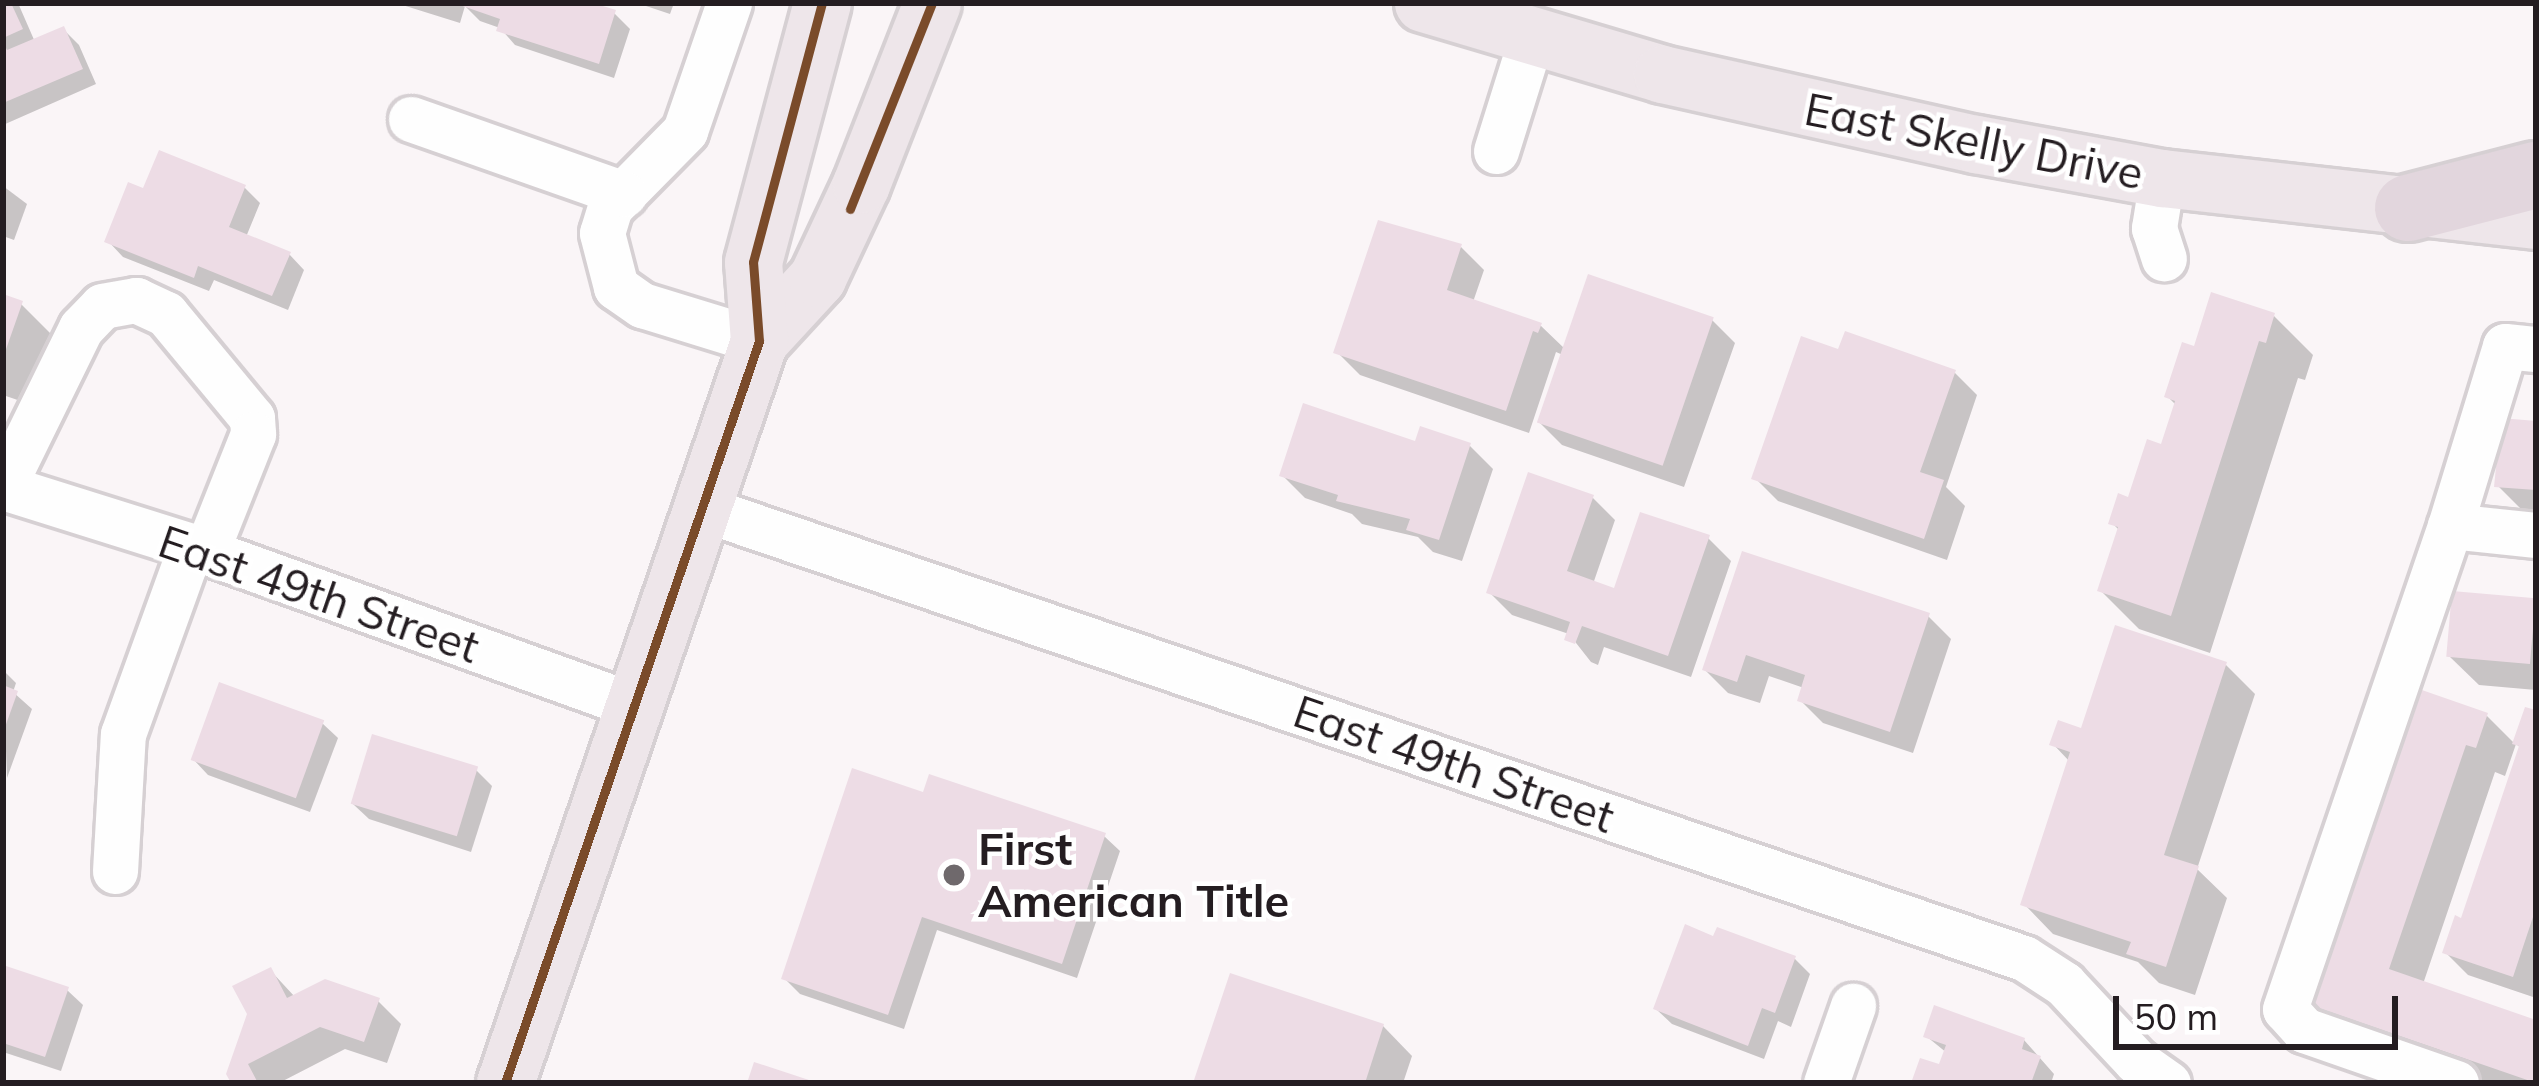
<!DOCTYPE html>
<style>
body{margin:0}
#map{position:relative;width:2539px;height:1086px;overflow:hidden;background:#faf5f7;font-family:Mulish,sans-serif}
div>[style]{position:absolute}
[style*='--x']{left:calc(var(--x)*1px);top:calc(var(--y)*1px);width:calc(var(--w)*1px);rotate:calc(var(--a)*1deg)}
.shadow>*{inset:0;background:#0003}
.building>*{inset:0;background:#eddce5;transform-origin:0 0}
.roads{filter:drop-shadow(3px 0 #d6d0d3) drop-shadow(-3px 0 #d6d0d3) drop-shadow(0 3px #d6d0d3) drop-shadow(0 -3px #d6d0d3)}
.minor>*{height:45px;margin:-22.5px;padding:0 22.5px;transform-origin:22.5px;border-radius:22.5px;background:#fefefe}
.major>*{height:57px;margin:-28.5px;padding:0 28.5px;transform-origin:28.5px;border-radius:28.5px;background:#eee6ea}
.highway>*{height:66px;margin:-33px;padding:0 33px;transform-origin:33px;border-radius:33px;background:#e2d6dd}
.bus-1>*{height:9px;margin:-4.5px;padding:0 4.5px;transform-origin:4.5px;border-radius:4.5px;background:#7a4b2a}
.dots>*{width:33px;height:33px;translate:-50% -50%;box-sizing:border-box;border:6px solid #fff;border-radius:50%}
span{translate:-50% -50%;white-space:nowrap;text-align:center;line-height:1.15;-webkit-text-stroke:9px #fff;paint-order:stroke}
.street-label{font-size:45px;color:#241d21}
.poi-label{font-size:45px;color:#241d21;font-weight:700}
.left{translate:0 -50%;text-align:left}
.frame{position:absolute;inset:0;border:6px solid #241d21;pointer-events:none}
.scale{position:absolute;left:2113px;top:996px;width:285px;height:54px;box-sizing:border-box;border:6px solid #241d21;border-top:0;padding-left:15px;font-size:36px;line-height:42px;white-space:nowrap;color:#241d21;-webkit-text-stroke:9px #fff;paint-order:stroke}
</style>
<div id="map">
<div class="shadow">
<i style="clip-path:polygon(3px 3px,18px 3px,35px 42px,63px 29px,79px 45px,96px 84px,3px 125px)"></i>
<i style="clip-path:polygon(396px 3px,583px 3px,614px 13px,630px 29px,614px 78px,515px 45px,500px 28px,480px 21px,465px 6px,460px 23px)"></i>
<i style="clip-path:polygon(637px 3px,674px 3px,670px 14px)"></i>
<i style="clip-path:polygon(3px 186px,27px 204px,14px 240px,3px 236px)"></i>
<i style="clip-path:polygon(244px 187px,260px 203px,246px 237px,289px 254px,304px 270px,288px 310px,214px 280px,209px 291px,123px 257px,108px 241px)"></i>
<i style="clip-path:polygon(1461px 247px,1484px 270px,1473px 302px,1540px 325px,1565px 349px,1712px 320px,1735px 343px,1684px 487px,1562px 445px,1539px 422px,1563px 355px,1556px 352px,1529px 433px,1360px 375px,1337px 352px)"></i>
<i style="clip-path:polygon(3px 297px,21px 304px,60px 343px,38px 407px,3px 395px)"></i>
<i style="clip-path:polygon(2274px 316px,2313px 355px,2305px 380px,2298px 378px,2210px 653px,2139px 629px,2100px 590px,2120px 531px,2112px 523px,2163px 447px,2176px 405px,2167px 396px,2196px 350px)"></i>
<i style="clip-path:polygon(1840px 353px,1954px 372px,1977px 395px,1946px 487px,1965px 506px,1947px 560px,1778px 501px,1755px 478px)"></i>
<i style="clip-path:polygon(2536px 424px,2536px 524px,2497px 485px)"></i>
<i style="clip-path:polygon(1417px 444px,1470px 446px,1493px 469px,1462px 561px,1433px 552px,1418px 537px,1362px 524px,1352px 514px,1305px 498px,1282px 475px)"></i>
<i style="clip-path:polygon(1592px 497px,1615px 520px,1593px 584px,1616px 592px,1708px 538px,1731px 561px,1691px 677px,1604px 647px,1598px 665px,1591px 662px,1569px 634px,1512px 615px,1489px 592px)"></i>
<i style="clip-path:polygon(1744px 554px,1928px 616px,1951px 639px,1913px 753px,1823px 723px,1800px 700px,1804px 688px,1769px 676px,1760px 703px,1728px 693px,1705px 670px)"></i>
<i style="clip-path:polygon(2536px 602px,2536px 690px,2479px 685px,2449px 656px)"></i>
<i style="clip-path:polygon(2225px 664px,2255px 694px,2197px 869px,2227px 898px,2195px 995px,2159px 983px,2138px 962px,2053px 934px,2024px 904px,2070px 762px,2053px 744px)"></i>
<i style="clip-path:polygon(3px 670px,16px 683px,13px 692px,32px 709px,7px 778px)"></i>
<i style="clip-path:polygon(2421px 693px,2486px 715px,2515px 744px,2536px 714px,2536px 998px,2468px 975px,2445px 952px,2463px 922px,2522px 749px,2516px 744px,2505px 776px,2495px 772px,2423px 984px,2536px 1023px,2536px 1083px,2485px 1083px,2343px 1034px,2313px 1004px)"></i>
<i style="clip-path:polygon(322px 723px,338px 738px,310px 812px,208px 775px,193px 759px)"></i>
<i style="clip-path:polygon(476px 770px,492px 786px,471px 852px,369px 819px,353px 804px)"></i>
<i style="clip-path:polygon(925px 796px,1104px 836px,1120px 851px,1077px 978px,937px 930px,904px 1029px,800px 994px,784px 978px)"></i>
<i style="clip-path:polygon(1715px 939px,1795px 959px,1810px 974px,1791px 1027px,1778px 1021px,1764px 1059px,1672px 1024px,1656px 1009px)"></i>
<i style="clip-path:polygon(3px 968px,67px 990px,83px 1005px,61px 1071px,3px 1052px)"></i>
<i style="clip-path:polygon(270px 970px,295px 997px,378px 1001px,401px 1024px,387px 1063px,345px 1049px,279px 1083px,234px 1083px)"></i>
<i style="clip-path:polygon(1383px 1026px,1412px 1056px,1403px 1083px,1197px 1083px)"></i>
<i style="clip-path:polygon(1926px 1036px,2024px 1040px,2054px 1074px,2051px 1083px,1914px 1083px,1941px 1068px,1947px 1053px)"></i>
</div>
<div class="building">
<i style="clip-path:polygon(3px 3px,11px 3px,23px 29px,3px 38px)"></i>
<i style="clip-path:polygon(454px 3px,593px 3px,616px 10px,599px 64px,496px 31px,500px 19px)"></i>
<i style="clip-path:polygon(64px 26px,83px 69px,3px 103px,3px 42px,7px 50px)"></i>
<i style="clip-path:polygon(159px 150px,246px 185px,229px 227px,291px 252px,272px 296px,198px 266px,194px 278px,104px 242px,128px 182px,143px 188px)"></i>
<i style="clip-path:polygon(1378px 220px,1462px 244px,1447px 290px,1542px 323px,1538px 333px,1533px 331px,1506px 411px,1333px 353px)"></i>
<i style="left:1588px;top:274px;width:133px;height:157px;rotate:19deg"></i>
<i style="clip-path:polygon(2211px 292px,2275px 313px,2266px 343px,2259px 341px,2171px 616px,2097px 591px,2118px 527px,2108px 524px,2118px 493px,2128px 497px,2147px 439px,2161px 444px,2175px 401px,2164px 397px,2182px 342px,2194px 346px)"></i>
<i style="clip-path:polygon(3px 294px,23px 301px,4px 355px,3px 355px)"></i>
<i style="clip-path:polygon(1845px 331px,1956px 370px,1920px 472px,1944px 480px,1924px 539px,1751px 479px,1801px 336px,1838px 349px)"></i>
<i style="clip-path:polygon(1303px 403px,1415px 441px,1420px 426px,1471px 443px,1439px 540px,1406px 530px,1410px 519px,1336px 501px,1338px 495px,1279px 476px)"></i>
<i style="clip-path:polygon(2501px 418px,2536px 421px,2536px 490px,2494px 487px)"></i>
<i style="clip-path:polygon(1528px 472px,1594px 495px,1567px 571px,1614px 588px,1640px 512px,1710px 535px,1668px 656px,1582px 626px,1575px 644px,1564px 640px,1570px 622px,1486px 593px)"></i>
<i style="clip-path:polygon(1742px 551px,1930px 613px,1890px 732px,1797px 701px,1805px 675px,1746px 655px,1737px 682px,1702px 670px)"></i>
<i style="left:2452px;top:591px;width:84px;height:66px;rotate:5deg"></i>
<i style="clip-path:polygon(2115px 625px,2227px 662px,2164px 855px,2199px 866px,2166px 967px,2126px 954px,2131px 942px,2020px 905px,2070px 752px,2049px 745px,2058px 720px,2081px 728px)"></i>
<i style="left:219px;top:682px;width:112px;height:83px;rotate:20deg"></i>
<i style="clip-path:polygon(3px 685px,18px 691px,4px 730px,3px 730px)"></i>
<i style="clip-path:polygon(2419px 689px,2488px 713px,2476px 748px,2466px 745px,2389px 969px,2536px 1020px,2536px 1083px,2310px 1005px)"></i>
<i style="clip-path:polygon(2525px 707px,2536px 710px,2536px 908px,2513px 977px,2442px 953px,2455px 915px,2461px 918px,2519px 746px,2512px 744px)"></i>
<i style="left:372px;top:734px;width:111px;height:73px;rotate:17deg"></i>
<i style="clip-path:polygon(852px 768px,923px 792px,929px 774px,1106px 833px,1062px 964px,922px 917px,888px 1015px,781px 979px)"></i>
<i style="clip-path:polygon(1685px 924px,1713px 936px,1717px 927px,1796px 956px,1775px 1013px,1762px 1008px,1748px 1046px,1653px 1009px)"></i>
<i style="clip-path:polygon(3px 965px,69px 987px,45px 1057px,3px 1043px)"></i>
<i style="clip-path:polygon(271px 967px,287px 998px,325px 979px,380px 998px,364px 1042px,320px 1027px,248px 1064px,258px 1083px,231px 1083px,226px 1074px,247px 1014px,232px 986px)"></i>
<i style="clip-path:polygon(1230px 973px,1384px 1024px,1365px 1083px,1193px 1083px)"></i>
<i style="clip-path:polygon(1934px 1005px,2025px 1038px,2022px 1049px,2041px 1056px,2031px 1083px,1911px 1083px,1920px 1058px,1939px 1064px,1946px 1045px,1923px 1037px)"></i>
<i style="clip-path:polygon(754px 1062px,815px 1082px,815px 1083px,747px 1083px)"></i>
</div>
<div class="roads">
<div class="minor">
<i style="--x:729;--y:3;--w:135;--a:109"></i>
<i style="--x:685;--y:131;--w:107;--a:134.6"></i>
<i style="--x:610;--y:207;--w:27;--a:107"></i>
<i style="--x:602;--y:233;--w:56;--a:75.5"></i>
<i style="--x:616;--y:287;--w:32;--a:35"></i>
<i style="--x:642;--y:305;--w:122;--a:17.1"></i>
<i style="--x:411;--y:119;--w:226;--a:19.4"></i>
<i style="--x:1496;--y:151;--w:121;--a:-72.6"></i>
<i style="--x:2162;--y:178;--w:51;--a:99.1"></i>
<i style="--x:2154;--y:228;--w:32;--a:72"></i>
<i style="--x:3;--y:487;--w:197;--a:17.4"></i>
<i style="--x:191;--y:546;--w:470;--a:19.8"></i>
<i style="--x:3;--y:487;--w:177;--a:-63.9"></i>
<i style="--x:81;--y:328;--w:30;--a:-46"></i>
<i style="--x:102;--y:306;--w:35;--a:-10"></i>
<i style="--x:136;--y:300;--w:33;--a:25"></i>
<i style="--x:166;--y:314;--w:135;--a:50.4"></i>
<i style="--x:252;--y:418;--w:16;--a:86"></i>
<i style="--x:253;--y:434;--w:127;--a:111.7"></i>
<i style="--x:701;--y:508;--w:1397;--a:18.79"></i>
<i style="--x:2024;--y:958;--w:48;--a:33"></i>
<i style="--x:2064;--y:984;--w:105;--a:46.9"></i>
<i style="--x:2136;--y:1061;--w:39;--a:35"></i>
<i style="--x:2450;--y:526;--w:86;--a:6"></i>
<i style="--x:115;--y:871;--w:137;--a:-86.7"></i>
<i style="--x:123;--y:734;--w:200;--a:-70.1"></i>
<i style="--x:1826;--y:1083;--w:82;--a:-70.7"></i>
<i style="--x:2456;--y:1083;--w:161;--a:-160.8"></i>
<i style="--x:2304;--y:1030;--w:28;--a:-132"></i>
<i style="--x:2285;--y:1009;--w:510;--a:-71.14"></i>
<i style="--x:2450;--y:526;--w:188;--a:-73"></i>
<i style="--x:2505;--y:346;--w:31;--a:6"></i>
</div>
<div class="major">
<i style="--x:1423;--y:3;--w:249;--a:16.5"></i>
<i style="--x:1662;--y:74;--w:322;--a:12.6"></i>
<i style="--x:1976;--y:144;--w:189;--a:10.4"></i>
<i style="--x:2162;--y:178;--w:376;--a:6.4"></i>
<i style="--x:759;--y:341;--w:86;--a:-47.4"></i>
<i style="--x:817;--y:278;--w:104;--a:-64.9"></i>
<i style="--x:861;--y:184;--w:194;--a:-68.6"></i>
<i style="--x:505;--y:1083;--w:784;--a:-71.1"></i>
<i style="--x:759;--y:341;--w:79;--a:-94.3"></i>
<i style="--x:753;--y:262;--w:268;--a:-75.1"></i>
</div>
<div class="highway">
<i style="--x:2408;--y:208;--w:132;--a:-14.5"></i>
</div>
</div>
<div class="bus-1">
<i style="--x:850;--y:209;--w:222;--a:-68.3"></i>
<i style="--x:505;--y:1083;--w:784;--a:-71.1"></i>
<i style="--x:759;--y:341;--w:79;--a:-94.3"></i>
<i style="--x:753;--y:262;--w:268;--a:-75.1"></i>
</div>
<div class="dots">
<i style="left:954px;top:875px;background:#6f696c"></i>
</div>
<div class="street-label">
<span style="left:1974px;top:141px;rotate:11deg">East Skelly Drive</span>
<span style="left:319px;top:594px;rotate:19deg">East 49th Street</span>
<span style="left:1454px;top:764px;rotate:19deg">East 49th Street</span>
</div>
<div class="poi-label">
<span class="left" style="left:978px;top:875px">First<br>American Title</span>
</div>
<div class="frame"></div>
<div class="scale">50 m</div>
</div>
